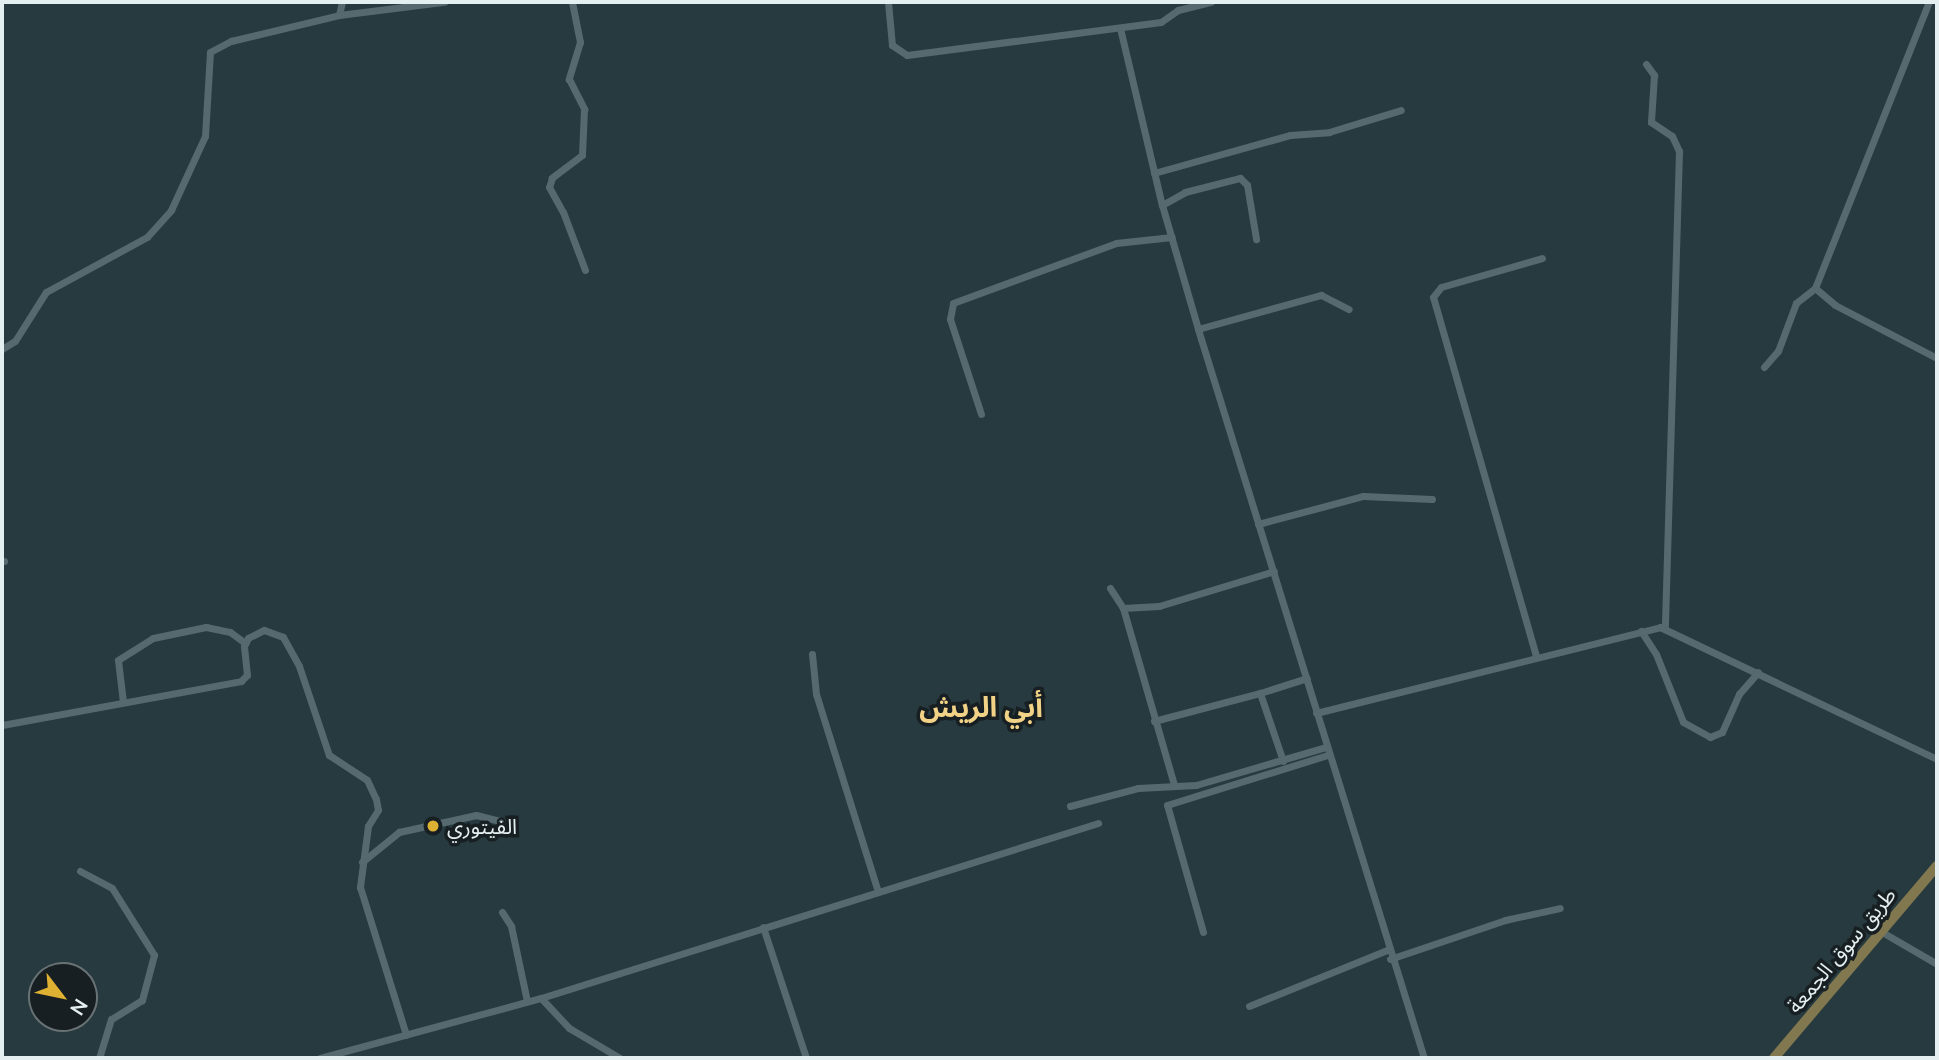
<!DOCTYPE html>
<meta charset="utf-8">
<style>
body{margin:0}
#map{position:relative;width:1939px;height:1060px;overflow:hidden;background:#273a3f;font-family:Lato,"Noto Sans Arabic",sans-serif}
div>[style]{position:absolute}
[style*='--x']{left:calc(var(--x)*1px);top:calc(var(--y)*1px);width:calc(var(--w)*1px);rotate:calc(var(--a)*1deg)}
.street>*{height:7px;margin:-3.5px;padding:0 3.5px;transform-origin:3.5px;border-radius:3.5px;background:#55696f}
.primary>*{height:10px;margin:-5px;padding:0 5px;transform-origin:5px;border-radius:5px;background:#81784f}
.dots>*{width:19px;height:19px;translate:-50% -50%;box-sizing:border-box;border:4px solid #171f22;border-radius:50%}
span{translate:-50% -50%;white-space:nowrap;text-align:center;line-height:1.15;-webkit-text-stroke:7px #171f22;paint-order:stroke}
.poi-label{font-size:21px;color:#e4eff2}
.left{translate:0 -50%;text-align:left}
.street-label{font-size:21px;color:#e4eff2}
.district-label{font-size:28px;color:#f1d287;font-weight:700}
.frame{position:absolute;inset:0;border:4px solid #e4eff2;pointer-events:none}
.north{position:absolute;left:28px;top:962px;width:70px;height:70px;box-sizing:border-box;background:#171f22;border:2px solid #697275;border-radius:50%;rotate:122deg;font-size:19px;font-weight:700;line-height:28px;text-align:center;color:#e4eff2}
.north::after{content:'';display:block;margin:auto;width:24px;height:32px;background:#deb133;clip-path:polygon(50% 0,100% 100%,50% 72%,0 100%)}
</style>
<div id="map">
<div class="street">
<i style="--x:572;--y:2;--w:41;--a:78.7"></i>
<i style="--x:580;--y:42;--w:39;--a:107"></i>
<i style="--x:569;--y:79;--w:34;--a:63"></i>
<i style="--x:584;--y:109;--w:46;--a:92.5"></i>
<i style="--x:582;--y:155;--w:38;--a:143"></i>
<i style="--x:552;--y:178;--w:9;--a:108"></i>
<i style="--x:549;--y:187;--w:29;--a:61"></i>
<i style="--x:563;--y:212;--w:62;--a:69.2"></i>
<i style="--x:888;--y:2;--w:43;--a:84.7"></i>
<i style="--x:892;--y:45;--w:18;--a:34"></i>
<i style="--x:907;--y:55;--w:256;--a:-7.4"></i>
<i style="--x:1161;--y:22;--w:21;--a:-35"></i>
<i style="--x:1178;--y:10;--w:34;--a:-14"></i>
<i style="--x:339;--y:15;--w:13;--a:-77"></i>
<i style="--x:1120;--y:28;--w:182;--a:76.7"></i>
<i style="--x:1162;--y:205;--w:140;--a:73.8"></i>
<i style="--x:1201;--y:339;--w:753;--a:72.77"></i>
<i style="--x:1646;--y:64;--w:14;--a:54"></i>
<i style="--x:1654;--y:75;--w:47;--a:93.7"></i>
<i style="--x:1651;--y:122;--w:25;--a:34"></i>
<i style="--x:1672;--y:136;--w:17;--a:65"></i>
<i style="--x:1679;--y:151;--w:476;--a:91.7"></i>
<i style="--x:1154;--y:173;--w:141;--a:-15.6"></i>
<i style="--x:1290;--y:135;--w:39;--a:-4"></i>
<i style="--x:1329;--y:132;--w:75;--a:-17"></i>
<i style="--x:1162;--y:205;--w:26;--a:-29"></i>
<i style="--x:1185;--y:192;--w:57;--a:-14.3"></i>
<i style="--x:1240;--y:178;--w:10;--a:45"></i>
<i style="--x:1247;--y:185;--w:55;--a:80.5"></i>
<i style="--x:1815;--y:288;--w:26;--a:40"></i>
<i style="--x:1835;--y:305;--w:115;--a:27.5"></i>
<i style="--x:1198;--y:329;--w:128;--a:-15.5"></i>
<i style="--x:1321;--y:295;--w:31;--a:27"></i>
<i style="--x:2;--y:349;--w:15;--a:-32"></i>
<i style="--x:15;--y:341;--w:58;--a:-57.7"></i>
<i style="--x:46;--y:292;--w:115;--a:-28.6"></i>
<i style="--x:147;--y:237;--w:36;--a:-48"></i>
<i style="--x:171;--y:210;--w:81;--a:-65.3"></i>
<i style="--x:205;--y:136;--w:84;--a:-86.6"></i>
<i style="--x:210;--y:52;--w:24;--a:-28"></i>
<i style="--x:231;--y:41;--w:111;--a:-13.5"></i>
<i style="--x:339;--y:15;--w:106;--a:-7.1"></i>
<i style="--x:1764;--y:367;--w:21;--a:-49"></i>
<i style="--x:1778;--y:351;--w:51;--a:-69.4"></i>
<i style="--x:1796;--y:303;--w:24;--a:-38"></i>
<i style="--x:1815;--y:288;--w:308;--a:-68.3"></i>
<i style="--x:981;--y:414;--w:100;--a:-108.1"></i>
<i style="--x:950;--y:319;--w:16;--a:-79"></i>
<i style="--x:953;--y:303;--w:174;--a:-20.2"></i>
<i style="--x:1116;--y:243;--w:56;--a:-6.1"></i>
<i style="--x:1258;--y:524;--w:109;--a:-14.9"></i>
<i style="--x:1363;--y:496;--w:69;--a:2.5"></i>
<i style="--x:2;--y:561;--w:2;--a:0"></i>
<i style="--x:1110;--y:588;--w:24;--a:57"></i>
<i style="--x:1123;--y:608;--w:36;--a:-3"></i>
<i style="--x:1159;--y:606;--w:120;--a:-16.9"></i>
<i style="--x:1123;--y:608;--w:184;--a:73.9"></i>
<i style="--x:1641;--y:631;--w:27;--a:57"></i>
<i style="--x:1656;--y:654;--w:73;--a:68.3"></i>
<i style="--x:1683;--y:722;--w:31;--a:29"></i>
<i style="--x:1710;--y:737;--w:13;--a:-23"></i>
<i style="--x:1722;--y:732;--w:42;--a:-65.9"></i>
<i style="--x:1739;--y:694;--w:29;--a:-49"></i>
<i style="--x:812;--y:654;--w:40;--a:84.3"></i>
<i style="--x:816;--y:694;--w:207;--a:72.6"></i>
<i style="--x:1536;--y:656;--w:373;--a:-106"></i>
<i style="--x:1433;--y:297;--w:13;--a:-51"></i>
<i style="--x:1441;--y:287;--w:105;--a:-16"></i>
<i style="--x:123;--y:702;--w:42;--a:-96.8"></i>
<i style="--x:118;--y:660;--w:41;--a:-32.2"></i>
<i style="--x:153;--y:638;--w:54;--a:-11.7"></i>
<i style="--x:206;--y:627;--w:25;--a:12"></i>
<i style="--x:230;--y:632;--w:19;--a:36"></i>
<i style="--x:1316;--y:713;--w:355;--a:-14"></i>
<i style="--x:1660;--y:627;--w:307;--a:25.5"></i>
<i style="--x:1154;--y:721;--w:110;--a:-14.8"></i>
<i style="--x:2;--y:725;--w:243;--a:-10.4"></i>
<i style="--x:241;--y:681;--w:8;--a:-45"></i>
<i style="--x:247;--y:675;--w:29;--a:-96"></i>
<i style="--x:244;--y:646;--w:9;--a:-63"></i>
<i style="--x:248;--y:638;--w:18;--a:-27"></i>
<i style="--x:264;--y:630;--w:20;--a:20"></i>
<i style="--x:283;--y:637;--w:33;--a:61"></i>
<i style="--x:299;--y:666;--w:94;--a:71.4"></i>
<i style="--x:329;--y:755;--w:45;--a:33.3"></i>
<i style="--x:367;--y:780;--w:21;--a:65"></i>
<i style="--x:376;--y:799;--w:11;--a:80"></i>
<i style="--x:378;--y:810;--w:19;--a:122"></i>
<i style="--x:368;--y:826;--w:62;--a:97.5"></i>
<i style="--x:360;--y:887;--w:155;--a:72.7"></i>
<i style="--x:1283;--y:761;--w:72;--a:-108.7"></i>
<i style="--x:1260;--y:693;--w:49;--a:-17.7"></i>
<i style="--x:1070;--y:806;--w:70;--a:-14.8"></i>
<i style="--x:1138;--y:788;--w:58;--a:-3"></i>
<i style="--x:1196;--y:785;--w:135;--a:-16.3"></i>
<i style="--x:362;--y:862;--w:48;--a:-39"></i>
<i style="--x:399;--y:832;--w:79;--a:-12.4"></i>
<i style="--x:476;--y:815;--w:38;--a:14"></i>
<i style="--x:80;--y:871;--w:36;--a:28"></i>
<i style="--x:112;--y:888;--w:79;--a:57.9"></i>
<i style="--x:154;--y:955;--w:47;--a:104.9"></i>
<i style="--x:142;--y:1000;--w:36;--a:148"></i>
<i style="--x:111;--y:1019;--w:41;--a:107.1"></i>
<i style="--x:502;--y:912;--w:17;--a:57"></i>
<i style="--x:511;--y:926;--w:77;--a:78"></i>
<i style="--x:763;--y:927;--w:138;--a:71.8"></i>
<i style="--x:1203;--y:932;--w:132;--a:-105.8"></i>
<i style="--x:1167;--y:805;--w:169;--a:-17.3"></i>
<i style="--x:1882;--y:932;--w:64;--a:30.2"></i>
<i style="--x:1390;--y:959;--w:121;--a:-18.7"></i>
<i style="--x:1505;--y:920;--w:56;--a:-12.3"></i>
<i style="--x:541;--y:998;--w:41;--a:47"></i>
<i style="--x:569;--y:1028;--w:59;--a:30.5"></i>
<i style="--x:1249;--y:1006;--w:149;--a:-22.1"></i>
<i style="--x:320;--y:1058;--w:229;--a:-15.2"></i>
<i style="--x:541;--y:998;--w:584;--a:-17.44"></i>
</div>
<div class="primary">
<i style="--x:1774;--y:1058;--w:252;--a:-49.7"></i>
</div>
<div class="dots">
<i style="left:433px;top:826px;background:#deb133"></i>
</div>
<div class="poi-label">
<span class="left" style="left:447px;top:826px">الفيتوري</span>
</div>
<div class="street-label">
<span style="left:1841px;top:950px;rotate:-50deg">طريق سوق الجمعة</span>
</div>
<div class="district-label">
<span style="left:981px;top:706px">أبي الريش</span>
</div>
<div class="frame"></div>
<div class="north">N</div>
</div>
